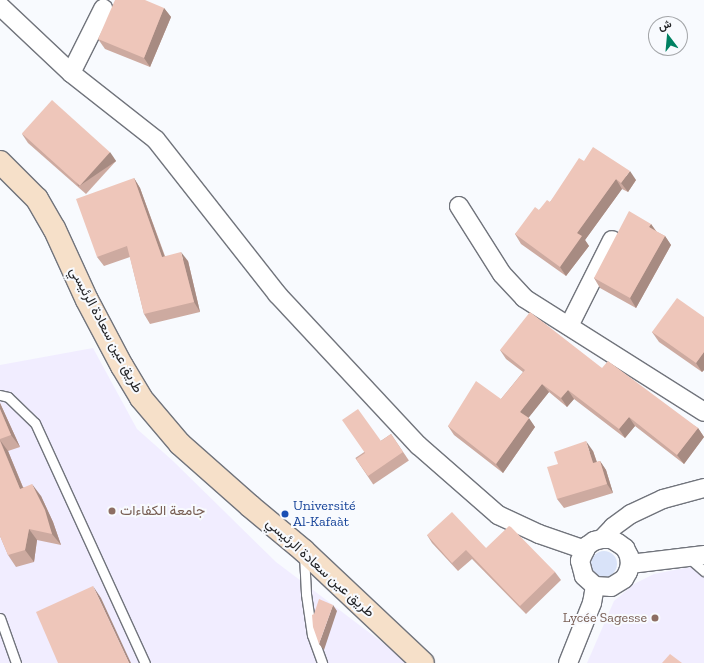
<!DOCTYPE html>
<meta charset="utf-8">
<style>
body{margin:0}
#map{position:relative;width:704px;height:663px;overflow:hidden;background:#f8fafe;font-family:"Zilla Slab",Vazirmatn,serif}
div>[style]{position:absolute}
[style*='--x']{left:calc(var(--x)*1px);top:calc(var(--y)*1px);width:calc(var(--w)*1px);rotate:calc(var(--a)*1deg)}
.education>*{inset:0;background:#f1edff}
.green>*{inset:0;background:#d9e3f9}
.round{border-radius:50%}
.roads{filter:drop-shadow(1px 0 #71747c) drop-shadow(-1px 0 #71747c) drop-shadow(0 1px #71747c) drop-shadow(0 -1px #71747c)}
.lane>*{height:9px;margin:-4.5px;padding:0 4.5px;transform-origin:4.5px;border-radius:4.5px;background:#fff}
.street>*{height:18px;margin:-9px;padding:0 9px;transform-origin:9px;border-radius:9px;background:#fff}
.secondary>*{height:22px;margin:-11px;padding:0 11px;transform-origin:11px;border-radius:11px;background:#f6e0c9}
.wall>*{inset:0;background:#cdaaa0;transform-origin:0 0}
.shaded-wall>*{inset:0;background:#a78b82;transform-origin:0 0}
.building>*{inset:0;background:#eec6ba;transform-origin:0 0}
.dots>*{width:11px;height:11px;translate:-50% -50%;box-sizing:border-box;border:2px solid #f8fafe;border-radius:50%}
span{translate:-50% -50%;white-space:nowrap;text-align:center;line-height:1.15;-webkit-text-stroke:4px #f8fafe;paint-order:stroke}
.street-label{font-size:14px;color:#242528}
.transit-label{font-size:14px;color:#164399}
.left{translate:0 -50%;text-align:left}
.education-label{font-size:14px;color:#785e54}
.right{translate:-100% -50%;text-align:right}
.north{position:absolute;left:648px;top:16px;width:40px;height:40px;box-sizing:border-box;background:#f8fafe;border:1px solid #a3a5a8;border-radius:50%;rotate:344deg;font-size:11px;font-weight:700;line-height:16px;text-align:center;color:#242528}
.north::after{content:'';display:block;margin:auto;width:14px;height:18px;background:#008162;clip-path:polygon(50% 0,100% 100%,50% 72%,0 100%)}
</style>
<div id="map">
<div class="education">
<i style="clip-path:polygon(93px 348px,137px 429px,172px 460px,276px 562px,399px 655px,407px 663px,0 663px,0 365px)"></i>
<i style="clip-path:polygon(700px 565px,704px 565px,704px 663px,587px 663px,614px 601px,634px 584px,654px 574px)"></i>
</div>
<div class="green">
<i class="round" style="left:591px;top:551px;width:26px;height:26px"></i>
</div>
<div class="roads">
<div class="lane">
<i style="--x:0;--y:395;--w:8;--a:14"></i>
<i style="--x:8;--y:397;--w:37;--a:44"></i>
<i style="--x:35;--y:423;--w:264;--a:65.4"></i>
<i style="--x:304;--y:555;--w:39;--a:87"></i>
<i style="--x:306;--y:594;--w:41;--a:81.7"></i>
<i style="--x:312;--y:635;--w:30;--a:70"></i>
<i style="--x:689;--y:558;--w:20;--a:41"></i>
<i style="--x:0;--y:618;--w:48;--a:70.4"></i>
</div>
<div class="street">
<i style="--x:0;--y:6;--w:98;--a:43.3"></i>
<i style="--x:71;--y:73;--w:108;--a:38.2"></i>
<i style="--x:156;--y:140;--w:196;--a:51.8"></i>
<i style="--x:277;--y:294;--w:207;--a:47"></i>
<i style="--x:418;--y:445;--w:106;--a:41.2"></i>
<i style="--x:498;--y:515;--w:45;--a:24.9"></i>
<i style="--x:539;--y:534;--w:49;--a:19.2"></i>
<i style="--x:71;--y:73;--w:72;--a:-63.4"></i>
<i style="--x:459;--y:206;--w:80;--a:57.7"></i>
<i style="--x:502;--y:274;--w:33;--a:47"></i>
<i style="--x:524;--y:298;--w:213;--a:32.3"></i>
<i style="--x:569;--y:326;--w:96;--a:-63.4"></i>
<i style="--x:602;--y:539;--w:9;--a:0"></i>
<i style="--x:611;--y:539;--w:8;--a:30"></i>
<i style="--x:618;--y:543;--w:9;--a:36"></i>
<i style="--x:625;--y:548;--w:9;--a:63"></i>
<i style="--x:629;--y:556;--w:8;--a:83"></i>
<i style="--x:630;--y:564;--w:8;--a:104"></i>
<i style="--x:628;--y:572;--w:8;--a:120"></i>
<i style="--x:624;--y:579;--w:15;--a:148"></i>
<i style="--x:611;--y:587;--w:16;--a:-176"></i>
<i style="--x:595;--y:586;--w:15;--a:-138"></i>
<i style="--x:584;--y:576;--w:16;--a:-105"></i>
<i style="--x:580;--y:561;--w:17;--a:-65"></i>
<i style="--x:587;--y:546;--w:9;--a:-36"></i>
<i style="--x:594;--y:541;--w:8;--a:-14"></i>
<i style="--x:602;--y:539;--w:16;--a:-47"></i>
<i style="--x:613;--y:527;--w:22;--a:-36"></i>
<i style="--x:631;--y:514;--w:35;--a:-25"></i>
<i style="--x:663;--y:499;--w:42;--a:-15"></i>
<i style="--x:630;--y:564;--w:75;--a:-6.9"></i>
<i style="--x:568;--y:663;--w:65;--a:-68.2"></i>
<i style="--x:592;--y:603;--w:17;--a:-80"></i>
</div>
<div class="secondary">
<i style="--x:0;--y:162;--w:52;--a:45"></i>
<i style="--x:37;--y:199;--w:34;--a:60"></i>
<i style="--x:54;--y:228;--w:79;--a:65.4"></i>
<i style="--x:87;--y:300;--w:75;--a:62.1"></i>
<i style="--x:122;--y:366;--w:37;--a:59"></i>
<i style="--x:141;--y:398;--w:60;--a:49.7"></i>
<i style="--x:180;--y:444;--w:94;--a:41.5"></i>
<i style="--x:250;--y:506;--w:70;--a:39.8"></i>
<i style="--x:304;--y:551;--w:163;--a:43.3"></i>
</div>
</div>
<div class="wall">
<i style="clip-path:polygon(164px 8px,171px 17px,150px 67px,105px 49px,98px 39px)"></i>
<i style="clip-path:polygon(22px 134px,116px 161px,86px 194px,28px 143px)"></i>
<i style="clip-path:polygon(584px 161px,636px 180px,628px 192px,622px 189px,585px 240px,589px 246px,566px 276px,521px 244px,515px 234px,539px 210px,550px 202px)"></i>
<i style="clip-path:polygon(134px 178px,140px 188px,165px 256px,188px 261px,200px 312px,150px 324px,144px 314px,130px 257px,104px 266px,97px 257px)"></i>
<i style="clip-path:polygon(651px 224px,657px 232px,665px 236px,671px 245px,636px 308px,600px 288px,594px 278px)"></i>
<i style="clip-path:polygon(704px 317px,704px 370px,702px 372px,659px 342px,652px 332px)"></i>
<i style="clip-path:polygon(500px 350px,602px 368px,698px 428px,704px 437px,684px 464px,635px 426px,625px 438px,574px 399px,567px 407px,549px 392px,528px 418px,535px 427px,503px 473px,454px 435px,448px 426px,501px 399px,523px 372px,506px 359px)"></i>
<i style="clip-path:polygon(0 403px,20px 447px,8px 451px,23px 487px,41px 496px,53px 522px,61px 545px,37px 540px,34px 562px,16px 567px,8px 555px,0 536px)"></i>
<i style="left:391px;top:434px;width:32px;height:43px;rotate:56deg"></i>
<i style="clip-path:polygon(593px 451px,597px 462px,600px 461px,606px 470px,613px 493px,564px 508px,557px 499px,558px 464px)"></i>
<i style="clip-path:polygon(427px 535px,486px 548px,555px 572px,561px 580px,526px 614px,472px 559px,458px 571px,432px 543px)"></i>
</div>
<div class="shaded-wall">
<i style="clip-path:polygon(164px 8px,171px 17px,150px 67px,144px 58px)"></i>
<i style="left:110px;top:152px;width:11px;height:45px;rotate:56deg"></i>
<i style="clip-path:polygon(630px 171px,636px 180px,628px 192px,621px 183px)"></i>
<i style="clip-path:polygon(134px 178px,140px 188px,168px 266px,162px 257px)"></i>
<i style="clip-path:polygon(616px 179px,622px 189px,585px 240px,589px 246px,566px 276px,560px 267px,577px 233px)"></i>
<i style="clip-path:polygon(651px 224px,657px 233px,649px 227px)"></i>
<i style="clip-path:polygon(665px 236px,671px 245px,636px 308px,630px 298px)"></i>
<i style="clip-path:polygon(181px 252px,188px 261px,200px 312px,194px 302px)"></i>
<i style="clip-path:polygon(704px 352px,704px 370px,702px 372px,696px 363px)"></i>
<i style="clip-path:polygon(542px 384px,549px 392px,526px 421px,520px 412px)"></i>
<i style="clip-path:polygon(568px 390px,574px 399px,567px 407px,561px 398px)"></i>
<i style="clip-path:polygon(0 403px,20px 447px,11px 435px,0 409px)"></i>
<i style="clip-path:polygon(629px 417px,635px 426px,625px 438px,619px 429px)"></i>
<i style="clip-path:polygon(529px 418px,535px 427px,503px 473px,496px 464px)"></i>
<i style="clip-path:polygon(698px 428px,704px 437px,684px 464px,677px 455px)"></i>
<i style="clip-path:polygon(0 440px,8px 451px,28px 500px,20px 489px)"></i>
<i style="clip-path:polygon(586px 441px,593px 451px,600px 472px,593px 463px)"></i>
<i style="clip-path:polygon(600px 461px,606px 470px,613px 493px,607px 484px)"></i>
<i style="clip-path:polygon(32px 484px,41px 496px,53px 522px,61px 545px,52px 534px)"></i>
<i style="clip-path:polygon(29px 529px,37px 540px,34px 562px,25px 550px)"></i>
<i style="clip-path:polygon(93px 586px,101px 598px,131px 663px,129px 663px)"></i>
<i style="clip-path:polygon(333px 605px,337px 611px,324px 650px,319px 644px)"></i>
</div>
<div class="building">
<i style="clip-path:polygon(115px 0,145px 0,164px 8px,144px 58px,98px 39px)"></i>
<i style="left:52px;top:100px;width:78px;height:45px;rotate:42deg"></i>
<i style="clip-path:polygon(593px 147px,630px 171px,621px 183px,616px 179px,577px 233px,582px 236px,560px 267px,515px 234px,535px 207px,539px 210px,547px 200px,550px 202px,579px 158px,584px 161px)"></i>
<i style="clip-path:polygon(134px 178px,162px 257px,181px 252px,194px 302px,144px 314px,127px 246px,97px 257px,76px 199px)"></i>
<i style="clip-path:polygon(629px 211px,651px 224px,649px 227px,665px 236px,630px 298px,594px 278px)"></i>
<i style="clip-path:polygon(677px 298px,704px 317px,704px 352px,696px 363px,652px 332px)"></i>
<i style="clip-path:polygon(530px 312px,602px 368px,608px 361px,698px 428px,677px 455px,629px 417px,619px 429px,568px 390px,561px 398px,542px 384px,520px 412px,529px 418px,496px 464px,448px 426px,476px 381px,501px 399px,525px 370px,500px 350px)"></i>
<i style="clip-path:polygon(0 409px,11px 435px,0 439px)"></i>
<i style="clip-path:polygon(358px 409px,381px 441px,391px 434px,403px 452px,368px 476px,356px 459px,365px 453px,342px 420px)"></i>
<i style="clip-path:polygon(0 441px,20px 489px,32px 484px,45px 510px,52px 534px,29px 529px,25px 550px,8px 555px,0 536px)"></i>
<i style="clip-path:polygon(586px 441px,593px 463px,600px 461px,607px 484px,557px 499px,547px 467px,558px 464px,554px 452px)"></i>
<i style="clip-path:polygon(452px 512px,486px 548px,509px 526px,511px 527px,555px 572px,520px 606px,466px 550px,452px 563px,427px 535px)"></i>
<i style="clip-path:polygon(93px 586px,129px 663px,58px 663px,36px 612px)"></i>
<i style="clip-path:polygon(319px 599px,333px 605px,319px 644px,313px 627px,312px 615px,314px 614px)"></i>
<i style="clip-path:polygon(670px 654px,682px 663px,662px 663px)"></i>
</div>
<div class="dots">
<i style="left:112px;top:511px;background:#8d6e63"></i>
<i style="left:285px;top:514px;background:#1a4fb4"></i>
<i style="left:655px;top:618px;background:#8d6e63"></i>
</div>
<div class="street-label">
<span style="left:106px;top:330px;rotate:62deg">طريق عين سعادة الرئيسي</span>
<span style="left:320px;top:568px;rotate:42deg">طريق عين سعادة الرئيسي</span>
</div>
<div class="transit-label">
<span class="left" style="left:293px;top:514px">Université<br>Al-Kafaàt</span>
</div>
<div class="education-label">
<span class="left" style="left:120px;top:511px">جامعة الكفاءات</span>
<span class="right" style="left:647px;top:618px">Lycée Sagesse</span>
</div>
<div class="north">ش</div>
</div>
